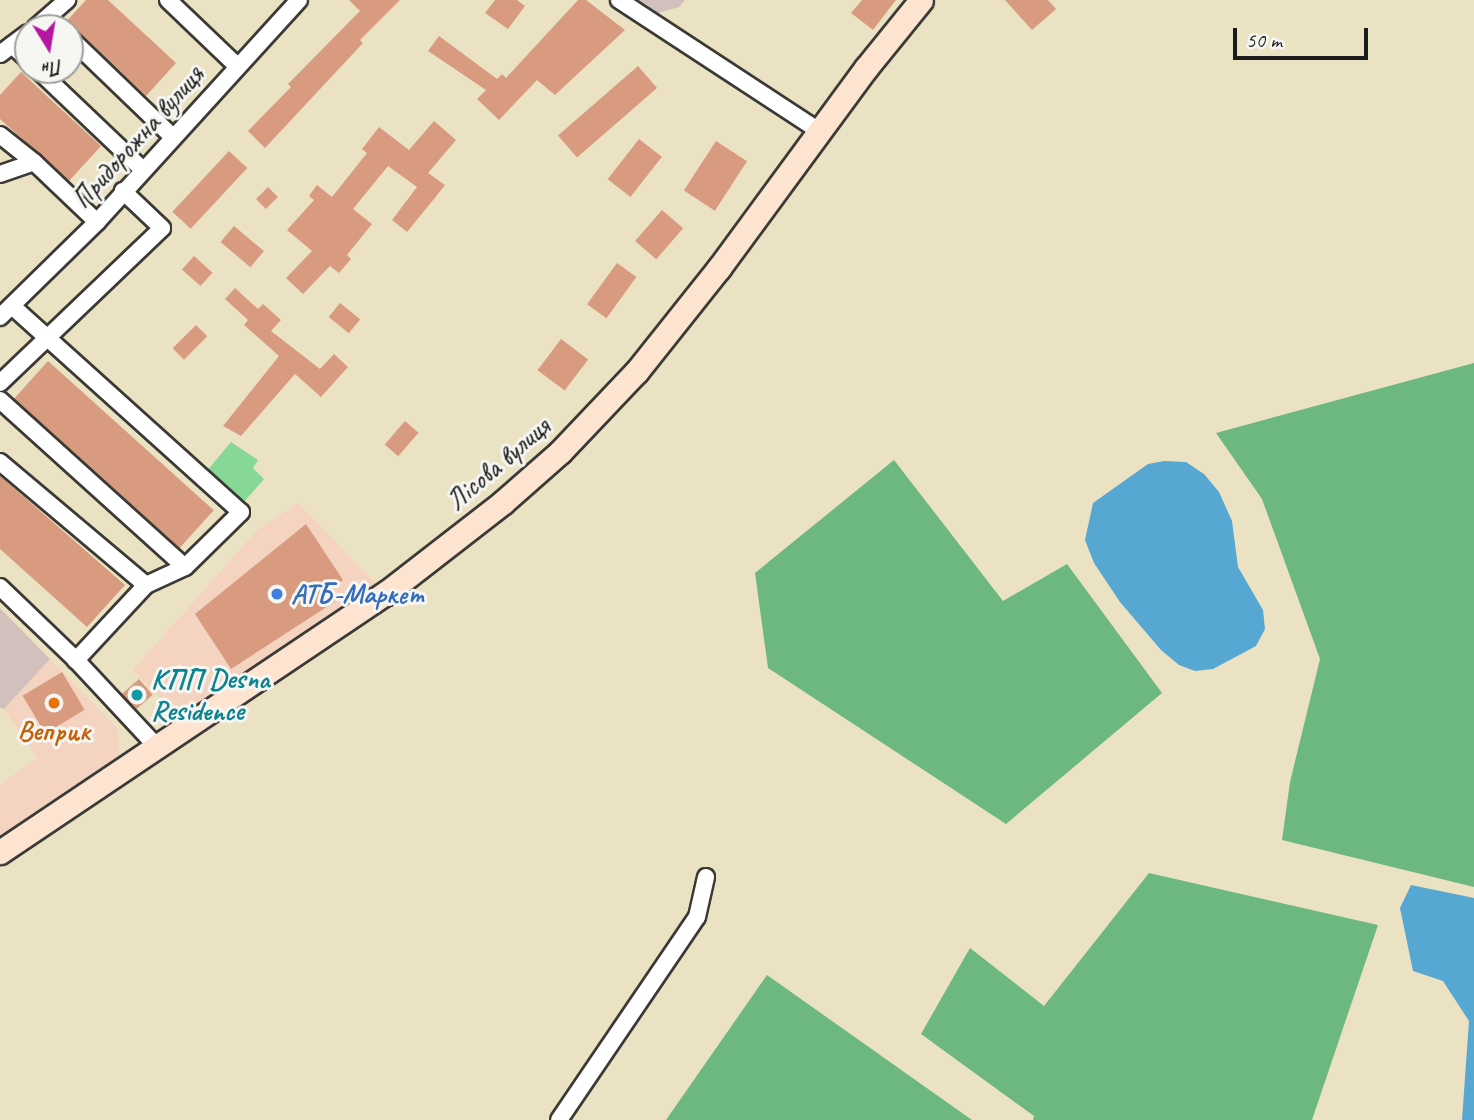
<!DOCTYPE html>
<meta charset="utf-8">
<style>
body{margin:0}
#map{position:relative;width:1474px;height:1120px;overflow:hidden;background:#ebe2c4;font-family:Caveat,sans-serif}
div>[style]{position:absolute}
[style*='--x']{left:calc(var(--x)*1px);top:calc(var(--y)*1px);width:calc(var(--w)*1px);rotate:calc(var(--a)*1deg)}
.built>*{inset:0;background:#f5d3c1}
.industrial>*{inset:0;background:#d1c0bc}
.green>*{inset:0;background:#87d797}
.forest>*{inset:0;background:#6db880}
.water>*{inset:0;background:#56a7d1}
.building>*{inset:0;background:#d89b80;transform-origin:0 0}
.roads{filter:drop-shadow(2px 0 #3b3a35) drop-shadow(-2px 0 #3b3a35) drop-shadow(0 2px #3b3a35) drop-shadow(0 -2px #3b3a35)}
.minor>*{height:16px;margin:-8px;padding:0 8px;transform-origin:8px;border-radius:8px;background:#fff}
.secondary>*{height:23px;margin:-11.5px;padding:0 11.5px;transform-origin:11.5px;border-radius:11.5px;background:#fde4d1}
.dots>*{width:19px;height:19px;translate:-50% -50%;box-sizing:border-box;border:4px solid #f6f6f2;border-radius:50%}
span{translate:-50% -50%;white-space:nowrap;text-align:center;line-height:1.15;-webkit-text-stroke:6px #f6f6f2;paint-order:stroke}
.street-label{font-size:28px;color:#1c1c1c}
.shop-label{font-size:28px;color:#366cbe;font-weight:700}
.left{translate:0 -50%;text-align:left}
.culture-label{font-size:28px;color:#0d838f;font-weight:700}
.food-label{font-size:28px;color:#c56008;font-weight:700}
.north{position:absolute;left:14px;top:14px;width:70px;height:70px;box-sizing:border-box;background:#f6f6f2;border:2px solid #9f9f9c;border-radius:50%;rotate:169deg;font-size:19px;font-weight:700;line-height:28px;text-align:center;color:#1c1c1c}
.north::after{content:'';display:block;margin:auto;width:24px;height:32px;background:#b5179e;clip-path:polygon(50% 0,100% 100%,50% 72%,0 100%)}
.scale{position:absolute;left:1233px;top:28px;width:135px;height:32px;box-sizing:border-box;border:4px solid #1c1c1c;border-top:0;padding-left:9px;font-size:21px;line-height:24px;white-space:nowrap;color:#1c1c1c;-webkit-text-stroke:5px #f6f6f2;paint-order:stroke}
</style>
<div id="map">
<div class="built">
<i style="clip-path:polygon(298px 503px,377px 585px,181px 719px,133px 670px,258px 529px)"></i>
<i style="clip-path:polygon(50px 659px,117px 728px,120px 757px,0 836px,0 784px,37px 759px,4px 709px)"></i>
</div>
<div class="industrial">
<i style="clip-path:polygon(640px 0,685px 0,679px 7px,658px 13px)"></i>
<i style="clip-path:polygon(0 608px,50px 659px,4px 709px,0 708px)"></i>
</div>
<div class="green">
<i style="clip-path:polygon(231px 442px,258px 460px,253px 468px,264px 479px,243px 503px,206px 472px)"></i>
</div>
<div class="forest">
<i style="clip-path:polygon(1474px 363px,1474px 887px,1282px 840px,1290px 782px,1320px 659px,1262px 499px,1216px 433px)"></i>
<i style="clip-path:polygon(894px 460px,1003px 601px,1067px 564px,1162px 693px,1006px 824px,768px 668px,755px 573px)"></i>
<i style="clip-path:polygon(1149px 873px,1378px 925px,1312px 1120px,1033px 1120px,1034px 1116px,921px 1034px,970px 948px,1044px 1006px)"></i>
<i style="clip-path:polygon(767px 975px,972px 1120px,666px 1120px)"></i>
</div>
<div class="water">
<i style="clip-path:polygon(1164px 461px,1186px 462px,1204px 474px,1219px 492px,1232px 521px,1238px 567px,1263px 610px,1265px 629px,1256px 646px,1213px 669px,1195px 671px,1179px 665px,1161px 650px,1120px 602px,1094px 563px,1085px 540px,1093px 503px,1148px 464px)"></i>
<i style="clip-path:polygon(1411px 885px,1474px 898px,1474px 1120px,1462px 1120px,1469px 1021px,1443px 981px,1413px 971px,1400px 908px)"></i>
</div>
<div class="building">
<i style="clip-path:polygon(86px 0,108px 0,176px 63px,146px 96px,77px 30px,64px 24px)"></i>
<i style="clip-path:polygon(349px 0,400px 0,360px 40px,363px 43px,265px 148px,248px 131px,291px 87px,288px 84px,360px 11px)"></i>
<i style="clip-path:polygon(495px 0,517px 0,525px 6px,508px 29px,485px 13px)"></i>
<i style="clip-path:polygon(578px 0,586px 0,625px 30px,555px 95px,537px 80px,499px 120px,477px 99px,486px 90px,428px 51px,439px 36px,497px 79px,502px 74px,506px 78px)"></i>
<i style="clip-path:polygon(862px 0,896px 0,873px 30px,851px 13px)"></i>
<i style="clip-path:polygon(1005px 0,1048px 0,1056px 9px,1032px 30px)"></i>
<i style="left:638px;top:66px;width:29px;height:106px;rotate:49deg"></i>
<i style="clip-path:polygon(21px 72px,101px 146px,69px 181px,0 119px,0 95px)"></i>
<i style="clip-path:polygon(434px 121px,456px 140px,428px 173px,445px 185px,434px 199px,407px 232px,392px 220px,417px 187px,388px 166px,353px 209px,372px 224px,347px 255px,351px 259px,339px 273px,330px 266px,303px 294px,286px 278px,312px 251px,287px 230px,314px 200px,309px 196px,317px 185px,332px 197px,367px 153px,362px 149px,379px 127px,409px 150px)"></i>
<i style="left:639px;top:139px;width:29px;height:51px;rotate:38deg"></i>
<i style="left:716px;top:141px;width:37px;height:59px;rotate:33deg"></i>
<i style="left:229px;top:151px;width:25px;height:83px;rotate:43deg"></i>
<i style="left:268px;top:187px;width:14px;height:17px;rotate:45deg"></i>
<i style="left:662px;top:210px;width:28px;height:41px;rotate:41deg"></i>
<i style="left:234px;top:226px;width:39px;height:21px;rotate:40deg"></i>
<i style="left:194px;top:256px;width:25px;height:18px;rotate:42deg"></i>
<i style="left:617px;top:263px;width:24px;height:51px;rotate:36deg"></i>
<i style="clip-path:polygon(235px 288px,258px 309px,263px 304px,281px 320px,271px 331px,320px 369px,334px 354px,348px 367px,321px 397px,295px 374px,241px 436px,223px 426px,279px 356px,244px 325px,248px 320px,225px 299px)"></i>
<i style="left:340px;top:303px;width:26px;height:18px;rotate:39deg"></i>
<i style="left:196px;top:325px;width:16px;height:33px;rotate:45deg"></i>
<i style="left:561px;top:339px;width:34px;height:39px;rotate:37deg"></i>
<i style="left:48px;top:361px;width:223px;height:51px;rotate:42deg"></i>
<i style="left:405px;top:421px;width:18px;height:31px;rotate:41deg"></i>
<i style="clip-path:polygon(0 476px,125px 585px,87px 627px,0 549px)"></i>
<i style="clip-path:polygon(306px 524px,343px 580px,332px 589px,339px 599px,231px 669px,195px 614px)"></i>
<i style="left:62px;top:672px;width:44px;height:46px;rotate:59deg"></i>
<i style="left:139px;top:679px;width:21px;height:23px;rotate:49deg"></i>
</div>
<div class="roads">
<div class="minor">
<i style="--x:168;--y:0;--w:95;--a:43.7"></i>
<i style="--x:619;--y:0;--w:241;--a:33.2"></i>
<i style="--x:35;--y:28;--w:43;--a:-41.2"></i>
<i style="--x:70;--y:38;--w:143;--a:43.9"></i>
<i style="--x:12;--y:45;--w:22;--a:43"></i>
<i style="--x:0;--y:54;--w:35;--a:-37"></i>
<i style="--x:38;--y:70;--w:144;--a:43.6"></i>
<i style="--x:0;--y:135;--w:43;--a:38.5"></i>
<i style="--x:34;--y:162;--w:87;--a:43.6"></i>
<i style="--x:0;--y:174;--w:36;--a:-19"></i>
<i style="--x:12;--y:306;--w:308;--a:42"></i>
<i style="--x:241;--y:512;--w:78;--a:135.5"></i>
<i style="--x:185;--y:567;--w:43;--a:155.2"></i>
<i style="--x:146;--y:585;--w:103;--a:133"></i>
<i style="--x:0;--y:317;--w:136;--a:-44.4"></i>
<i style="--x:97;--y:222;--w:300;--a:-47.7"></i>
<i style="--x:0;--y:383;--w:224;--a:-43.7"></i>
<i style="--x:162;--y:228;--w:54;--a:-136.5"></i>
<i style="--x:0;--y:400;--w:249;--a:42.1"></i>
<i style="--x:0;--y:462;--w:191;--a:40.1"></i>
<i style="--x:0;--y:587;--w:105;--a:43.8"></i>
<i style="--x:76;--y:660;--w:120;--a:47"></i>
<i style="--x:559;--y:1120;--w:245;--a:-55.8"></i>
<i style="--x:697;--y:917;--w:41;--a:-77.3"></i>
</div>
<div class="secondary">
<i style="--x:0;--y:852;--w:465;--a:-33.9"></i>
<i style="--x:386;--y:593;--w:147;--a:-37.8"></i>
<i style="--x:502;--y:503;--w:77;--a:-41.3"></i>
<i style="--x:560;--y:452;--w:112;--a:-46.5"></i>
<i style="--x:637;--y:371;--w:132;--a:-51.5"></i>
<i style="--x:719;--y:268;--w:248;--a:-53.7"></i>
<i style="--x:866;--y:68;--w:87;--a:-51"></i>
</div>
</div>
<div class="dots">
<i style="left:277px;top:594px;background:#3f7fe0"></i>
<i style="left:137px;top:695px;background:#0f9aa8"></i>
<i style="left:54px;top:703px;background:#e8710a"></i>
</div>
<div class="street-label">
<span style="left:138px;top:137px;rotate:-48deg">Придорожна вулиця</span>
<span style="left:498px;top:464px;rotate:-41deg">Лісова вулиця</span>
</div>
<div class="shop-label">
<span class="left" style="left:291px;top:594px">АТБ-Маркет</span>
</div>
<div class="culture-label">
<span class="left" style="left:151px;top:695px">КПП Desna<br>Residence</span>
</div>
<div class="food-label">
<span style="left:54px;top:731px">Веприк</span>
</div>
<div class="north">Пн</div>
<div class="scale">50 m</div>
</div>
